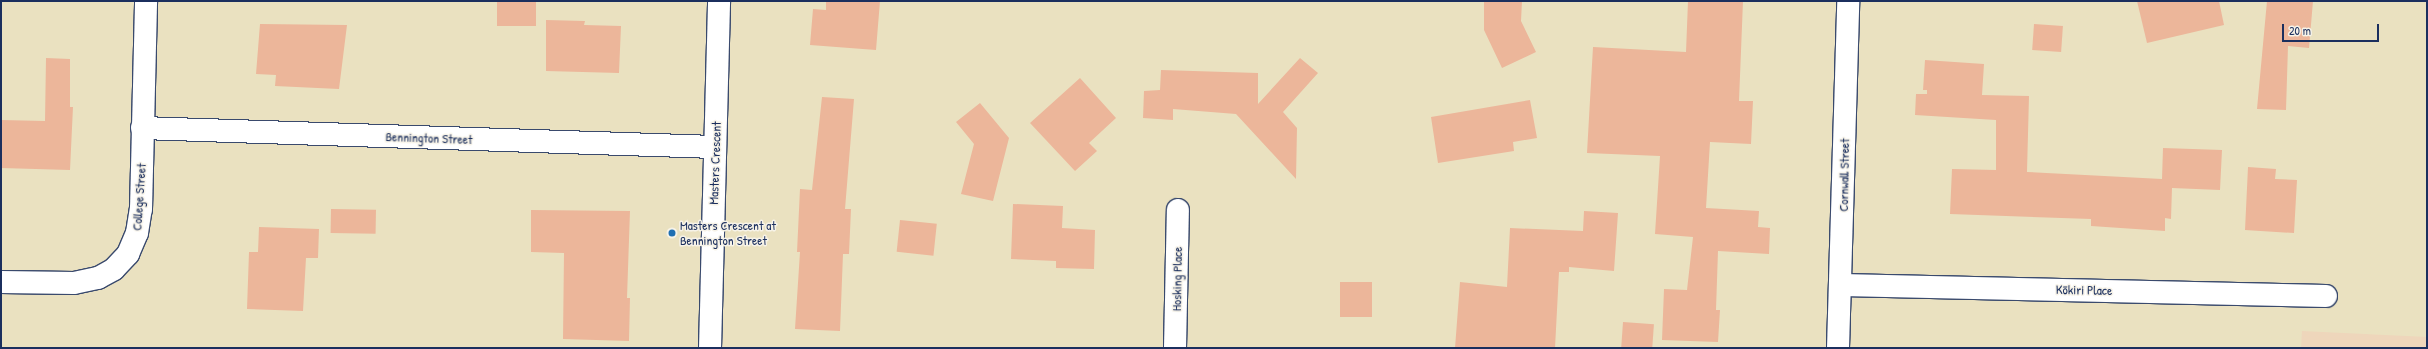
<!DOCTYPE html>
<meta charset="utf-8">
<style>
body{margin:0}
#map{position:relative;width:2428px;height:349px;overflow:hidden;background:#eae1c0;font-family:"Patrick Hand",sans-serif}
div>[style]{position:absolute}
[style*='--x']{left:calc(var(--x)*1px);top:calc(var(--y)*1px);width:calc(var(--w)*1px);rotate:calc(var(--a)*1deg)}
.built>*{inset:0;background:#eed6bb}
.building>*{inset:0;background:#ecb69a;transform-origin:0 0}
.roads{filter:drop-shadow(1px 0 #3a4a6d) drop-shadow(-1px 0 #3a4a6d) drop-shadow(0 1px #3a4a6d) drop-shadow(0 -1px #3a4a6d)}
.minor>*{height:22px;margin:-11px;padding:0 11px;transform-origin:11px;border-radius:11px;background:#fff}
.dots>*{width:11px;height:11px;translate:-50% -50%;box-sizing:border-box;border:2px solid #f7f3e8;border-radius:50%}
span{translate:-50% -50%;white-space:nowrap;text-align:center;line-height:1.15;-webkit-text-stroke:3px #f7f3e8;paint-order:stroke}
.street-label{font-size:13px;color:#1b2f5e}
.poi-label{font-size:13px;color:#1b2f5e}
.left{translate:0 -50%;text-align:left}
.frame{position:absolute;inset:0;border:2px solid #1b2f5e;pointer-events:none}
.scale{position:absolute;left:2282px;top:24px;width:97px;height:18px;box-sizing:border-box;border:2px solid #1b2f5e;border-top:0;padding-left:5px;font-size:12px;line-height:14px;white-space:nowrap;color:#1b2f5e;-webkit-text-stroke:3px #f7f3e8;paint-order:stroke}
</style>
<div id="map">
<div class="built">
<i style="clip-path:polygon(2302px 331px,2427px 337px,2427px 348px,2301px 348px)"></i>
</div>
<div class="building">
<i style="left:497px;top:1px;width:39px;height:25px"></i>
<i style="clip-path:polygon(826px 1px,880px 1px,876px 50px,810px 45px,813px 9px,826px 10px)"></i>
<i style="clip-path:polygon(1484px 1px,1522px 1px,1521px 21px,1536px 52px,1502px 68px,1484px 30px)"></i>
<i style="clip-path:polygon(1688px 1px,1743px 1px,1739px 101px,1753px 101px,1751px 144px,1710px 142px,1706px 208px,1759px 211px,1758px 227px,1770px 228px,1769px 254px,1718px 251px,1716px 310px,1720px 310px,1718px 342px,1662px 340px,1664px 289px,1687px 290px,1693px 237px,1655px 234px,1660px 156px,1587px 153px,1593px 47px,1686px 52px)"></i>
<i style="clip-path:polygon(2137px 1px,2219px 1px,2224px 25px,2147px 43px)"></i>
<i style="clip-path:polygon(2267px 1px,2313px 1px,2309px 48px,2288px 46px,2286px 110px,2257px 109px)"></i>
<i style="clip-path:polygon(546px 20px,585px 21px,584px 25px,621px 26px,619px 73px,546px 71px)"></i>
<i style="clip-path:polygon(260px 24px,347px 25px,339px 89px,275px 86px,276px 75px,256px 74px)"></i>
<i style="left:2034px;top:24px;width:29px;height:26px;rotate:4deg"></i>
<i style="clip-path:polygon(46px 58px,70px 59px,70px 107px,73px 107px,70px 170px,1px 168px,1px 120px,45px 121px)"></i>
<i style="clip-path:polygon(1300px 58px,1318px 73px,1283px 112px,1297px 128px,1296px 179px,1236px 114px,1173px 109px,1173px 120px,1143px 118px,1144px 91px,1160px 90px,1161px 70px,1258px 73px,1258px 104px)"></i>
<i style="clip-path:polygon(1925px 60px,1984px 64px,1982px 95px,2029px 96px,2027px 172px,2162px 179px,2163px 148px,2222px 150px,2220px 190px,2172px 188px,2171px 219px,2165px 218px,2165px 231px,2091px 226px,2091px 219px,1950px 214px,1952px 169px,1996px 170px,1996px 120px,1915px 115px,1916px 94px,1927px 94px,1927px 90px,1923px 90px)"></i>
<i style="clip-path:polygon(1080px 78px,1116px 118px,1089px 143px,1097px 151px,1075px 171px,1030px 123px)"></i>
<i style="clip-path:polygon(822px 97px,854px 99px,845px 209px,851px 209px,849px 254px,843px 254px,840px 331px,795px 329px,800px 252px,797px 252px,800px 189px,812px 190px)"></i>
<i style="clip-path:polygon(1530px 100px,1537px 138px,1513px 142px,1514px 151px,1438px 163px,1431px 117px)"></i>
<i style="clip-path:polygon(980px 103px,1009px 138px,993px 201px,961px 194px,974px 144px,956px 122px)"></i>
<i style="clip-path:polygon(2248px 167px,2276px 169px,2275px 179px,2297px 180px,2294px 233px,2245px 230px)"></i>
<i style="clip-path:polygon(1013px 204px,1063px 206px,1062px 228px,1095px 230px,1094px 269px,1056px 268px,1056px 261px,1011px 259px)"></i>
<i style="left:331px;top:209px;width:45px;height:24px;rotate:1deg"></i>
<i style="clip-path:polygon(531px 210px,630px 211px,627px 298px,630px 298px,629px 341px,563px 339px,564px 253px,531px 252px)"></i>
<i style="clip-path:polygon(1584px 211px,1618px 213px,1614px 271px,1569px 267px,1569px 272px,1559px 272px,1555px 348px,1455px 348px,1460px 282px,1507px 287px,1510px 228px,1583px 231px)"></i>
<i style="left:900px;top:220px;width:37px;height:32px;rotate:6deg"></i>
<i style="clip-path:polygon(259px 227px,319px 229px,318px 258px,306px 258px,303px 311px,247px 309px,249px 252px,258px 252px)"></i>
<i style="left:1340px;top:282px;width:32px;height:35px"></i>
<i style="left:1623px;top:322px;width:31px;height:26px;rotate:4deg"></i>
</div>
<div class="roads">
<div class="minor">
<i style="--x:142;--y:128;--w:573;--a:1.9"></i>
<i style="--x:1;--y:282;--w:73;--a:0.8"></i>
<i style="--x:74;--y:283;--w:25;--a:-12"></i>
<i style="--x:98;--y:278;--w:18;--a:-29"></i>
<i style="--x:114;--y:269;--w:21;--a:-47"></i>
<i style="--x:128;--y:254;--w:23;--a:-67"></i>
<i style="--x:137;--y:233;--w:24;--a:-81"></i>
<i style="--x:141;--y:209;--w:208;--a:-88.6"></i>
<i style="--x:1842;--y:285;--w:484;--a:1.3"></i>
<i style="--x:710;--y:348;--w:347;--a:-88.5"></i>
<i style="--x:1175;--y:348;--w:138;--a:-88.8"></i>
<i style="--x:1838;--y:348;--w:347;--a:-88.3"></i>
</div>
</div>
<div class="dots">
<i style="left:672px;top:233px;background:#1f6fb2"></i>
</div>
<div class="street-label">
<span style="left:429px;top:138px;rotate:2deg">Bennington Street</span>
<span style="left:715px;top:163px;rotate:-88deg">Masters Crescent</span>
<span style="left:1844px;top:175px;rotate:-89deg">Cornwall Street</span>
<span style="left:139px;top:197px;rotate:-86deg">College Street</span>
<span style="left:1177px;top:279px;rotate:-89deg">Hosking Place</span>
<span style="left:2084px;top:290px;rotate:1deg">Kōkiri Place</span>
</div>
<div class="poi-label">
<span class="left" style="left:680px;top:233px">Masters Crescent at<br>Bennington Street</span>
</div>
<div class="frame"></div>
<div class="scale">20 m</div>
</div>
